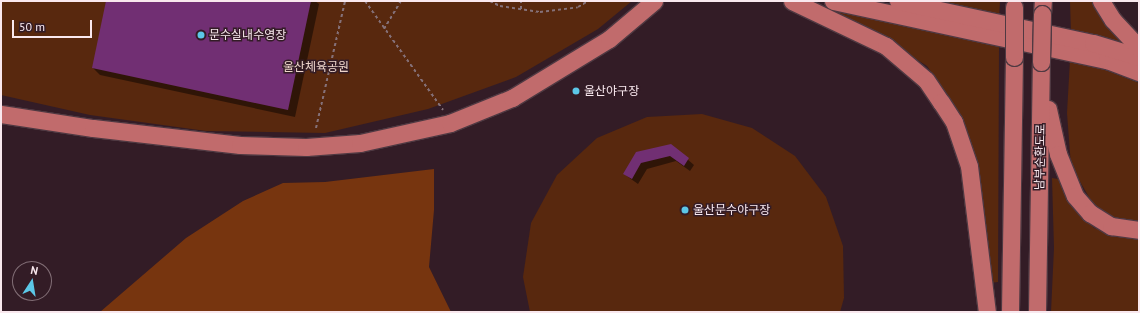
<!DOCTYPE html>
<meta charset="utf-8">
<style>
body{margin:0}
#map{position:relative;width:1140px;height:313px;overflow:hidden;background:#331c26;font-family:"PT Sans","Noto Sans KR",sans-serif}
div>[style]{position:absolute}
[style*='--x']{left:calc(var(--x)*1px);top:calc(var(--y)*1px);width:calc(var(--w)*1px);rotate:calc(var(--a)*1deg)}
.green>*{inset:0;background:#58280e}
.forest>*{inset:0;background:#77350f}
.shadow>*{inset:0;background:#0007}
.building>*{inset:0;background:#712f73}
.path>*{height:2px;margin-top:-1px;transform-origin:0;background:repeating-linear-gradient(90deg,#857179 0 3px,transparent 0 6px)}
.roads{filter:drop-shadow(1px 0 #4f3942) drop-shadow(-1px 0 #4f3942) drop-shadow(0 1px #4f3942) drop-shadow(0 -1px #4f3942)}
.major>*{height:17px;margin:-8.5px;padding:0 8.5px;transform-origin:8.5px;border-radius:8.5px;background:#c16b6c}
.bridges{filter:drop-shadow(1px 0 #4f3942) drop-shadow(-1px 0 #4f3942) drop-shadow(0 1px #4f3942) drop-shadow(0 -1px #4f3942)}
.major-bridge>*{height:17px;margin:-8.5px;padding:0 8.5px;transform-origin:8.5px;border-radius:8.5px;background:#c16b6c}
.dots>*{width:11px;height:11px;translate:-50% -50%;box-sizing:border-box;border:2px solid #331c26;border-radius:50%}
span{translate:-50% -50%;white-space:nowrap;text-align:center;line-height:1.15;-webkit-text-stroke:3px #331c26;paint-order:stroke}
.poi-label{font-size:12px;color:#f9e8ee}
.left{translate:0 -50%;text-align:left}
.park-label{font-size:12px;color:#eed5ca}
.street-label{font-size:12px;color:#f9e8ee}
.frame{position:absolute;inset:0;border:2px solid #f9e8ee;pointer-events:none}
.north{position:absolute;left:12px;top:261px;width:40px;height:40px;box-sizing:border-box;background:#331c26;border:1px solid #826e76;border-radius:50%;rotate:12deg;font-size:11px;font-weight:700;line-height:16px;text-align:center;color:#f9e8ee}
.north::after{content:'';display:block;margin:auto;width:14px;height:18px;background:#5cc7e7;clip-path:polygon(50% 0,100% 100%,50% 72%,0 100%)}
.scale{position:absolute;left:12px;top:20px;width:80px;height:18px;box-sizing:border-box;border:2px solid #f9e8ee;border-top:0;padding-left:5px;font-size:12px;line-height:14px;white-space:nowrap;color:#f9e8ee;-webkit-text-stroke:3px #331c26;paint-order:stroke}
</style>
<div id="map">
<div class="green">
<i style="clip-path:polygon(1px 1px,632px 1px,598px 29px,516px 77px,428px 109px,325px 133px,206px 131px,90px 115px,1px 95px)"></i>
<i style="clip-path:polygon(925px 1px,1000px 1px,999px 18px)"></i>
<i style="clip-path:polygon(1070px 1px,1095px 1px,1105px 21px,1125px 46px,1071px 33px)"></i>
<i style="clip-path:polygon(833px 9px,999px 45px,998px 282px,990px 283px,971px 153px,954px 105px,927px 66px,878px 35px,832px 13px)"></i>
<i style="clip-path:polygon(1070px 60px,1100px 68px,1139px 83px,1139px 222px,1133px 223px,1109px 217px,1093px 204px,1071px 166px,1067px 113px)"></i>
<i style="clip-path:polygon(702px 114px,752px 128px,795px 156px,826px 197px,843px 246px,844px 298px,840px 312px,530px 312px,523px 277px,531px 223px,557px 175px,597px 138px,647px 117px)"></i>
<i style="clip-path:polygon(1052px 178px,1058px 179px,1068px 200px,1094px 228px,1123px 236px,1139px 236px,1139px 312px,1051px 312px,1054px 248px)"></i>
</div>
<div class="forest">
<i style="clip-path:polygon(434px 169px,434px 210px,429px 267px,451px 312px,100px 312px,186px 238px,243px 201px,283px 183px,325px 182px)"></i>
</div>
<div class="shadow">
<i style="clip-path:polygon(107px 1px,315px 1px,319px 4px,295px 117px,100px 75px,93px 68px)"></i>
<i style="clip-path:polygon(671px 145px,694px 165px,690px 171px,676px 161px,647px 169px,638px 184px,624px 174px,636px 153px)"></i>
</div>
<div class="building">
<i style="clip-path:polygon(106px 1px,311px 1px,288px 110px,92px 68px)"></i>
<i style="clip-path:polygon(671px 144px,689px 158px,684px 166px,670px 156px,641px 163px,632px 179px,623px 174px,636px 152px)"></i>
</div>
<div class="path">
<i style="--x:365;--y:1;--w:134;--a:54.4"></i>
<i style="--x:490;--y:1;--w:11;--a:27"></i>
<i style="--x:500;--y:6;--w:40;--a:8.5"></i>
<i style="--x:540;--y:12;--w:38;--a:-7"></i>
<i style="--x:578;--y:7;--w:12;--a:-31"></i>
<i style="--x:521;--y:9;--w:8;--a:-90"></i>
<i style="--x:384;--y:29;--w:33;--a:-59"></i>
<i style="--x:316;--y:128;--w:130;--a:-77.1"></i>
</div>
<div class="roads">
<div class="major">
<i style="--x:792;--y:1;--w:104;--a:25.6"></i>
<i style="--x:886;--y:46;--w:52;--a:40.4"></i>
<i style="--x:926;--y:80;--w:27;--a:56"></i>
<i style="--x:941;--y:102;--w:24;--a:57"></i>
<i style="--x:954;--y:122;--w:46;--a:71.2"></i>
<i style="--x:969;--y:166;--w:147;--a:83"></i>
<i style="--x:833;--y:1;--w:280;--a:12.2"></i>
<i style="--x:1107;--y:60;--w:34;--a:21"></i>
<i style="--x:898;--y:1;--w:199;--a:12.2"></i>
<i style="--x:1093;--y:43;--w:48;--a:16.9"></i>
<i style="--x:1101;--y:1;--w:22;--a:58"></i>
<i style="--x:1113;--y:20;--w:38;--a:47"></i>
<i style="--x:1042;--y:14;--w:13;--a:-86"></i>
<i style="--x:1048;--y:109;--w:46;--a:77.5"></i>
<i style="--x:1058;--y:154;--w:45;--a:68"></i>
<i style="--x:1075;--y:196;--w:23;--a:49"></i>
<i style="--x:1090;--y:213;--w:25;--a:32"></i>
<i style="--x:1111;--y:226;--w:28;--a:8"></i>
<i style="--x:1;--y:114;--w:93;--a:8.7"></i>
<i style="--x:93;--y:128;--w:148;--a:6.6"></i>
<i style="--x:240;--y:145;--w:66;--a:1.7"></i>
<i style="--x:306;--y:147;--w:54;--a:-4.2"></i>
<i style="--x:360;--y:143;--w:92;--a:-12.5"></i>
<i style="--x:450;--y:123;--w:67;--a:-22"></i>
<i style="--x:512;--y:98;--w:114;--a:-31.3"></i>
<i style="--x:609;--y:39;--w:59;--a:-40.2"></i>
<i style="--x:1010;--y:312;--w:255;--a:-89.1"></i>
<i style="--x:1037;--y:312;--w:250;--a:-89.1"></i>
</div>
</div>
<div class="bridges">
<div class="major-bridge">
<i style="--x:1014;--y:57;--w:50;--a:-90"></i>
<i style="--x:1041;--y:62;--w:48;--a:-88.8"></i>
</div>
</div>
<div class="dots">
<i style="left:201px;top:35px;background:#5cc7e7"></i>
<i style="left:576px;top:91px;background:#5cc7e7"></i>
<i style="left:685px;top:210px;background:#5cc7e7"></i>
</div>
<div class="poi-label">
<span class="left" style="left:209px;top:35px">문수실내수영장</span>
<span class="left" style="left:584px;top:91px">울산야구장</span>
<span class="left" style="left:693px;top:210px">울산문수야구장</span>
</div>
<div class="park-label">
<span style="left:316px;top:67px">울산체육공원</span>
</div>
<div class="street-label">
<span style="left:1040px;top:157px;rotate:-89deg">남부순환도로</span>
</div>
<div class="frame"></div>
<div class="north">N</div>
<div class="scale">50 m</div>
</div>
